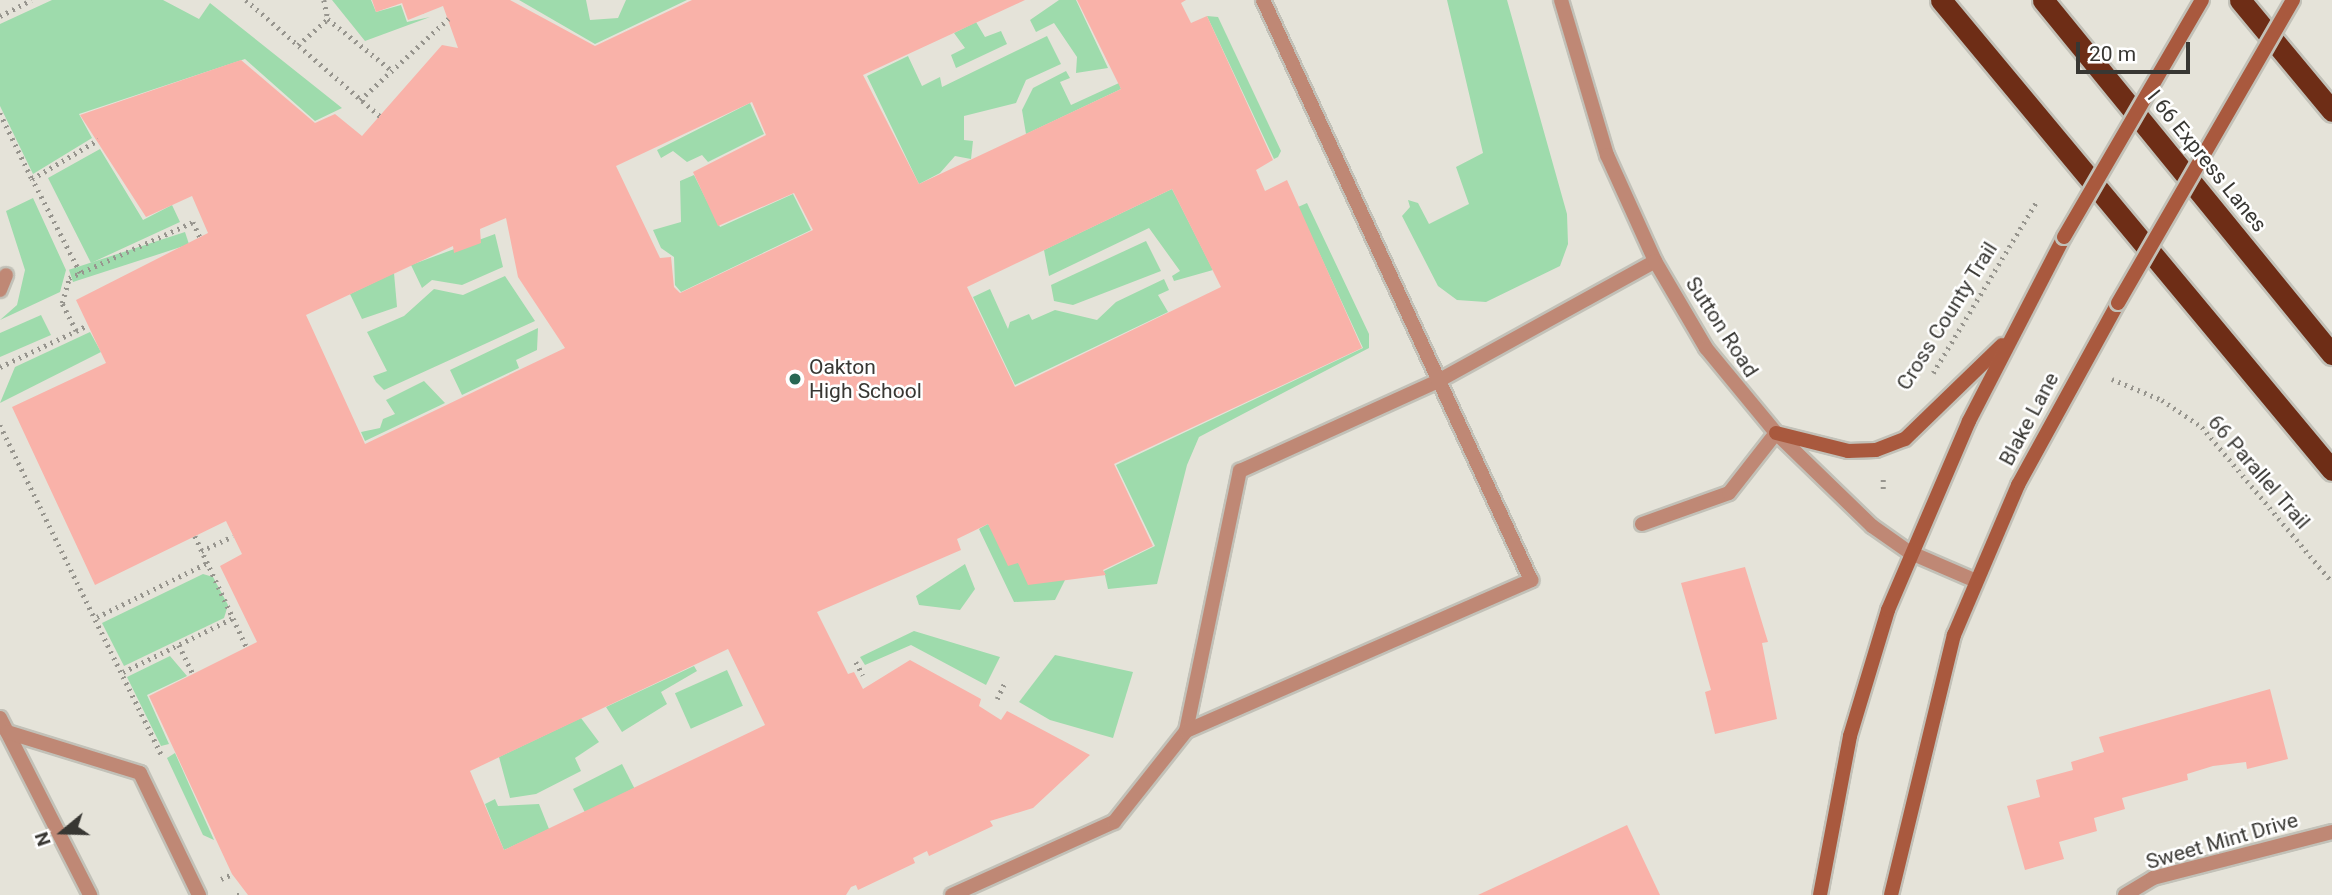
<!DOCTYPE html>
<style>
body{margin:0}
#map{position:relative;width:2332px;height:895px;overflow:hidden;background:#e5e3d9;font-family:Roboto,sans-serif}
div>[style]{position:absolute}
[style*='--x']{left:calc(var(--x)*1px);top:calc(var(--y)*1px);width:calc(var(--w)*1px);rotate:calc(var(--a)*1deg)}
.green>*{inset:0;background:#9edbac;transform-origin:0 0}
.building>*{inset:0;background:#f9b2a9}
.path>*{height:4.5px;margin-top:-2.25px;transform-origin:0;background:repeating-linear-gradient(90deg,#97958e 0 2px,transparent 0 7px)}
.roads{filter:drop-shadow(2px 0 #c2c1b8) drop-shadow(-2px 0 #c2c1b8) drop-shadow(0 2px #c2c1b8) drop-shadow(0 -2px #c2c1b8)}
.service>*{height:14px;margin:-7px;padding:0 7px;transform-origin:7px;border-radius:7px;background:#bf8875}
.minor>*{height:14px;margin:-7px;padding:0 7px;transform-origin:7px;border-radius:7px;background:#bf8875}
.tertiary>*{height:14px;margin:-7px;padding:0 7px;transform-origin:7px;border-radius:7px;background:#bf8875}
.secondary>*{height:14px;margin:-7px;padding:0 7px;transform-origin:7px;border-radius:7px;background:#a9593e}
.motorway>*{height:21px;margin:-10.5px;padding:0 10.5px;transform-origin:10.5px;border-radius:10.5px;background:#6e2d16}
.bridges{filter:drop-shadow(2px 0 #c2c1b8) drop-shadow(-2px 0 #c2c1b8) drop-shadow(0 2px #c2c1b8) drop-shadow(0 -2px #c2c1b8)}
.secondary-bridge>*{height:14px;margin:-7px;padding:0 7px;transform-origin:7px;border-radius:7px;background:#a9593e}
.dots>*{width:19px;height:19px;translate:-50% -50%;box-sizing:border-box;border:4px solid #fff;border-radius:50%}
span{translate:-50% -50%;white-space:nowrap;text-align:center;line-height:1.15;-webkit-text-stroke:5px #fff;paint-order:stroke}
.street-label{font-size:21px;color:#383733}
.poi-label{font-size:21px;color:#383733}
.left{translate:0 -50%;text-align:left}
.north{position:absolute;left:28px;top:797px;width:70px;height:70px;-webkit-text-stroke:5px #fff;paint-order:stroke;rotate:251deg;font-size:19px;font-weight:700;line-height:28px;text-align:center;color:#383733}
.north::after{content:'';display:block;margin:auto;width:24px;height:32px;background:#383733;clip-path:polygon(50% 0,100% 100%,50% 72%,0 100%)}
.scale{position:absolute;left:2076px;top:42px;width:114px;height:32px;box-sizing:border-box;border:4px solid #383733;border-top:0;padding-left:9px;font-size:21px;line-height:24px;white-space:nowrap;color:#383733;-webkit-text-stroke:5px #fff;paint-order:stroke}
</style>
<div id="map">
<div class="green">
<i style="clip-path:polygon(52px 0,163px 0,199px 19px,210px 3px,342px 108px,315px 121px,245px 59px,79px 114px,92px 138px,33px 174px,0 106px,0 24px)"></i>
<i style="clip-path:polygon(332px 0,371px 0,376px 12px,401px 5px,407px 22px,430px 17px,365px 41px)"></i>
<i style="clip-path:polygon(519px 0,586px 0,590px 20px,618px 18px,626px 0,687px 0,595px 44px)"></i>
<i style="clip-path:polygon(1059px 0,1076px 0,1108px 68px,1076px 73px,1077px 57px,1054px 23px,1036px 32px,1030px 20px)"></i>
<i style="clip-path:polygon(1447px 0,1507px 0,1567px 214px,1568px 244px,1560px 266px,1486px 302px,1457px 300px,1438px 286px,1402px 216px,1410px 207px,1408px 200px,1418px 203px,1429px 224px,1469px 204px,1456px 167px,1483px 153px)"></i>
<i style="clip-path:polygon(1207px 16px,1218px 17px,1281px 151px,1278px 157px,1274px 159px)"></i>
<i style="clip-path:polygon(976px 22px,985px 37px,1001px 31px,1007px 44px,956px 68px,951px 55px,965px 48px,954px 33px)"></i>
<i style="clip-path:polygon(1047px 36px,1061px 64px,1026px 80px,1016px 103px,964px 116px,964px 140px,973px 141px,971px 159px,955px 156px,940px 173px,919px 184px,867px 76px,908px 56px,922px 86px,940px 77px,942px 87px)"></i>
<i style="clip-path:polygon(1066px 71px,1070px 78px,1060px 82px,1071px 105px,1119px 83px,1121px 89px,1026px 134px,1022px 110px,1033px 88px)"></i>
<i style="clip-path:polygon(750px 103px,764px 134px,708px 162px,702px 155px,687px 162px,673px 151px,661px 158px,657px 150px)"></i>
<i style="clip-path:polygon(100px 149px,143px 220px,172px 205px,180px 222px,91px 263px,48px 178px)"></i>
<i style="clip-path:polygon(694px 175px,720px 227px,793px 194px,811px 230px,681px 292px,675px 285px,674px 257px,661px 248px,653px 230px,681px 222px,680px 181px)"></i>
<i style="clip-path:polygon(1172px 189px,1213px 270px,1174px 281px,1172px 276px,1180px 271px,1149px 228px,1049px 276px,1044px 250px)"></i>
<i style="clip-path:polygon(33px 198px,66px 270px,60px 292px,0 320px,17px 305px,25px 270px,6px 211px)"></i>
<i style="clip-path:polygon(1307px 203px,1369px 334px,1369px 348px,1199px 437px,1187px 465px,1157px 584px,1108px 589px,1104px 571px,1155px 546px,1116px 465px,1363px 348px,1298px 207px)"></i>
<i style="left:185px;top:232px;width:13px;height:122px;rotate:72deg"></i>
<i style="clip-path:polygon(495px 234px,503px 267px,462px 285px,432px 280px,422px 288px,411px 265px)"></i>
<i style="clip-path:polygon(1146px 241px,1161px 271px,1073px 305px,1054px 301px,1051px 285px)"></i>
<i style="clip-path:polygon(394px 273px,397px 307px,362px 319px,350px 294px)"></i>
<i style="clip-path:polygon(505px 276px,535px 321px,384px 390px,376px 382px,373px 376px,387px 371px,367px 332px,404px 316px,434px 289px,463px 295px)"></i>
<i style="clip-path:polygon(1164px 279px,1169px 290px,1158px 295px,1168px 312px,1015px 385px,973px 297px,990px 289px,1008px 329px,1010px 322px,1029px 314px,1032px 320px,1055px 310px,1097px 320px,1116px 302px)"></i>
<i style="clip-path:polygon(41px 315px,51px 335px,0 357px,0 333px)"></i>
<i style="clip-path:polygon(538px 328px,537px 350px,516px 360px,519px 368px,462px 395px,450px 370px)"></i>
<i style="clip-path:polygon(90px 332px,101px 352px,0 403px,15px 367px)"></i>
<i style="clip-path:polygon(424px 381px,445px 403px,365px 441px,361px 432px,380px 428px,383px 419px,395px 414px,386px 400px)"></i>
<i style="clip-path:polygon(988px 524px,1018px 563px,1065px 580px,1055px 600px,1014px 602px,979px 529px)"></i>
<i style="clip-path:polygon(965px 564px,975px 589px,960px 610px,919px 605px,916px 596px)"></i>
<i style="clip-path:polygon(203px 574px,213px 577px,228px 605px,224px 618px,124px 666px,102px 623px)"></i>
<i style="clip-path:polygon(914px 631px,1000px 657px,986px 685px,911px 645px,865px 665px,860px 657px)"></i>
<i style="clip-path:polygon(1055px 655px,1133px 672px,1113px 738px,1050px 720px,1019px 702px)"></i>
<i style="clip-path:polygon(170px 656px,187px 676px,147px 695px,169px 744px,161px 746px,127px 677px)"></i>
<i style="clip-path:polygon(694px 666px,697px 671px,661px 692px,667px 704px,622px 732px,606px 707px)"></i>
<i style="left:727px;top:670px;width:39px;height:57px;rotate:66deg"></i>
<i style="clip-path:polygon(581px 718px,599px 742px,575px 758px,581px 771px,536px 794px,510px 798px,499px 757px)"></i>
<i style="clip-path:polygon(175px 753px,214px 840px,203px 835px,167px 758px)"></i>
<i style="left:622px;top:764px;width:27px;height:55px;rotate:63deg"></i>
<i style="clip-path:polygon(495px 799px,498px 806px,539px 804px,549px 829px,504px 850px,485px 804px)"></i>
</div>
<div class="building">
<i style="clip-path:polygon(evenodd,372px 0,510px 0,595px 46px,692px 0,1025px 0,863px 75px,919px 184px,1121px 89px,1077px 0,1186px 0,1181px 3px,1191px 23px,1207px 16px,1273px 160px,1256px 170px,1265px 191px,1287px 180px,1362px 348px,1114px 464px,1153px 546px,1103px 570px,1106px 575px,1028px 585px,1018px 563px,1008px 566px,988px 524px,957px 539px,961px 550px,817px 612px,848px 674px,854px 672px,863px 689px,910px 660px,981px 699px,979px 706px,1001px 720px,1007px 711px,1090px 755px,1033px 808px,990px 821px,993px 826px,929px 856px,927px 851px,913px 858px,915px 863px,858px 890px,856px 885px,851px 887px,846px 895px,248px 895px,232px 874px,149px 696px,257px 642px,220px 566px,242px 554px,226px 521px,95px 585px,12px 407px,106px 363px,76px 300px,208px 233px,192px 196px,146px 217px,80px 115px,241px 60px,315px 123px,335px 114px,362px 136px,442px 45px,458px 48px,443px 6px,408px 20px,402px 3px,376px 12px,372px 0,752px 102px,766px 135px,693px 172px,718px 226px,794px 193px,813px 230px,680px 293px,674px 287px,671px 257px,660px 258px,616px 166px,752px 102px,372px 0,1172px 189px,1221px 287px,1015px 387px,967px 287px,1172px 189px,372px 0,506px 218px,518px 277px,565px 348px,365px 444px,306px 315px,453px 246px,454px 253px,481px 243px,480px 229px,506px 218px,372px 0,728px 649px,765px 725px,504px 850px,470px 771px,728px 649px)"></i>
<i style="clip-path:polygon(1745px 567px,1768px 642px,1762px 643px,1777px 719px,1715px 734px,1705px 692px,1711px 690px,1681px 583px)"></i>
<i style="clip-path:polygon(2270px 689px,2288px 759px,2247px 769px,2246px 762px,2213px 766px,2187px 774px,2188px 780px,2122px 798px,2125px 809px,2094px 818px,2097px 831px,2059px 842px,2064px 859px,2025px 870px,2007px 806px,2040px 797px,2036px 780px,2073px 770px,2071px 762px,2104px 752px,2099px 737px)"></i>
<i style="clip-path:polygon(1627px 825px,1660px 895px,1478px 895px)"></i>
</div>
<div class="path">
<i style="--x:246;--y:0;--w:179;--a:40.9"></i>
<i style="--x:324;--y:0;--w:19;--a:78"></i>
<i style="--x:328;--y:19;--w:80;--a:38.9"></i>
<i style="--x:0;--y:16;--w:35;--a:-27"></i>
<i style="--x:298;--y:45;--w:40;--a:-41"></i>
<i style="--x:360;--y:100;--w:120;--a:-42.6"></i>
<i style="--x:0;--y:113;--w:73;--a:64.1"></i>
<i style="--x:80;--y:273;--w:106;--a:-117.1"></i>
<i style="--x:32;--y:179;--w:77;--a:-30.6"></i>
<i style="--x:76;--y:331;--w:13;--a:-27"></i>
<i style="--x:0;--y:367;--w:84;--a:-25.3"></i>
<i style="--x:76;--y:331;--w:31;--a:-117"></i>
<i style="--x:62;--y:303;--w:26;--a:-74"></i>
<i style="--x:69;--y:278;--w:136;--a:-24.3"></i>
<i style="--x:193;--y:222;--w:17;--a:65"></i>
<i style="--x:1933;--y:373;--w:200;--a:-58.9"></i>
<i style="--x:2112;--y:379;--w:54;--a:22.8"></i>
<i style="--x:2162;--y:400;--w:48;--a:34"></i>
<i style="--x:2202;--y:427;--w:202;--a:50"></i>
<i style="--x:0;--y:425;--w:370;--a:63.9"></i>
<i style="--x:1883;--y:489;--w:14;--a:-90"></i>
<i style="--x:195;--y:536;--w:123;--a:65.1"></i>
<i style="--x:201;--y:551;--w:35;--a:-25"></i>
<i style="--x:97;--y:617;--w:123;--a:-26.1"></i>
<i style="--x:179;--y:645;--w:32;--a:64"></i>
<i style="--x:856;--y:662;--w:15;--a:62"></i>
<i style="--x:123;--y:672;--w:123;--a:-26.1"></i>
<i style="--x:997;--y:699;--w:17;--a:-65"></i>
<i style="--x:221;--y:879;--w:12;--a:-24"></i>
<i style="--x:237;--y:895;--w:2;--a:0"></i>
</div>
<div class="roads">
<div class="service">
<i style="--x:0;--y:290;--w:16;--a:-68"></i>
<i style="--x:0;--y:718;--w:199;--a:63"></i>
<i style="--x:1186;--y:731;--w:266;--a:-78.3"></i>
<i style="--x:1240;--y:471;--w:217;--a:-24.4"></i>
<i style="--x:1438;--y:381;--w:248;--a:-28.9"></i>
<i style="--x:7;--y:732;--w:139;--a:17.1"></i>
<i style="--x:140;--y:773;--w:136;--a:64.2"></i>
<i style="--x:952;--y:895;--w:178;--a:-24.3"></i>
<i style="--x:1114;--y:822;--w:116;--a:-51.6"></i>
<i style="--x:1186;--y:731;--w:377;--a:-23.6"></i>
<i style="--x:1531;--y:580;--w:639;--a:-114.8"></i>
</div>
<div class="minor">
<i style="--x:1642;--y:524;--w:92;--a:-19.6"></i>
<i style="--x:1729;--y:493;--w:76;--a:-51.9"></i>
<i style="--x:2125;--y:895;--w:33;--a:-31"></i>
<i style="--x:2153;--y:878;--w:185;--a:-14.4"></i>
</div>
<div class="tertiary">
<i style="--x:1561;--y:0;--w:162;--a:73.5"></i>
<i style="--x:1607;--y:155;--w:116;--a:65.6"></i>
<i style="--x:1655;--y:261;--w:101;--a:59.6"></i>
<i style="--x:1706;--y:348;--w:110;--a:50.5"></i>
<i style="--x:1776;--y:433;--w:134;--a:44.1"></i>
<i style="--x:1872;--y:526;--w:45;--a:35.1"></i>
<i style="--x:1909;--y:552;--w:73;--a:23.4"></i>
</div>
<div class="secondary">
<i style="--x:1776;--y:433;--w:74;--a:14"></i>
<i style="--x:1848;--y:451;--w:28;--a:-2"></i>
<i style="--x:1876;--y:450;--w:31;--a:-21"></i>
<i style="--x:1905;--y:439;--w:135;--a:-44.1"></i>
<i style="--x:1820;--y:895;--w:162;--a:-79.3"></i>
<i style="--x:1850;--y:736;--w:132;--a:-73.2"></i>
<i style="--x:1888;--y:610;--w:206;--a:-66.8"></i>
<i style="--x:1969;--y:421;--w:207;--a:-62.7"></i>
<i style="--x:1891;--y:895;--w:268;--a:-76.4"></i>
<i style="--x:1954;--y:635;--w:163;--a:-66.9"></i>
<i style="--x:2018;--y:485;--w:208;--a:-61.2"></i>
</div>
<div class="motorway">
<i style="--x:1941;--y:0;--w:611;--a:50.24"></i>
<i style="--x:2043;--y:0;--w:457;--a:50.8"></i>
<i style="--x:2240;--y:0;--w:144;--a:50.3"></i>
</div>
</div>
<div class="bridges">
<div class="secondary-bridge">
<i style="--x:2064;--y:237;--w:274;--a:-59.8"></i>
<i style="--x:2118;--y:303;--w:350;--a:-60"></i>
</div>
</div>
<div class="dots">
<i style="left:795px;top:379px;background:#296753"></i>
</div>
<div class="street-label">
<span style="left:2207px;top:161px;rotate:51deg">I 66 Express Lanes</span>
<span style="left:1947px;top:316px;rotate:-58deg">Cross County Trail</span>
<span style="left:1722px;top:327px;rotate:57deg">Sutton Road</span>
<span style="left:2029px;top:419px;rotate:-62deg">Blake Lane</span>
<span style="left:2259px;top:472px;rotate:49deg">66 Parallel Trail</span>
<span style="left:2222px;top:841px;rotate:-16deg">Sweet Mint Drive</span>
</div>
<div class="poi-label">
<span class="left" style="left:809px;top:379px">Oakton<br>High School</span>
</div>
<div class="north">N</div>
<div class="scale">20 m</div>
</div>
